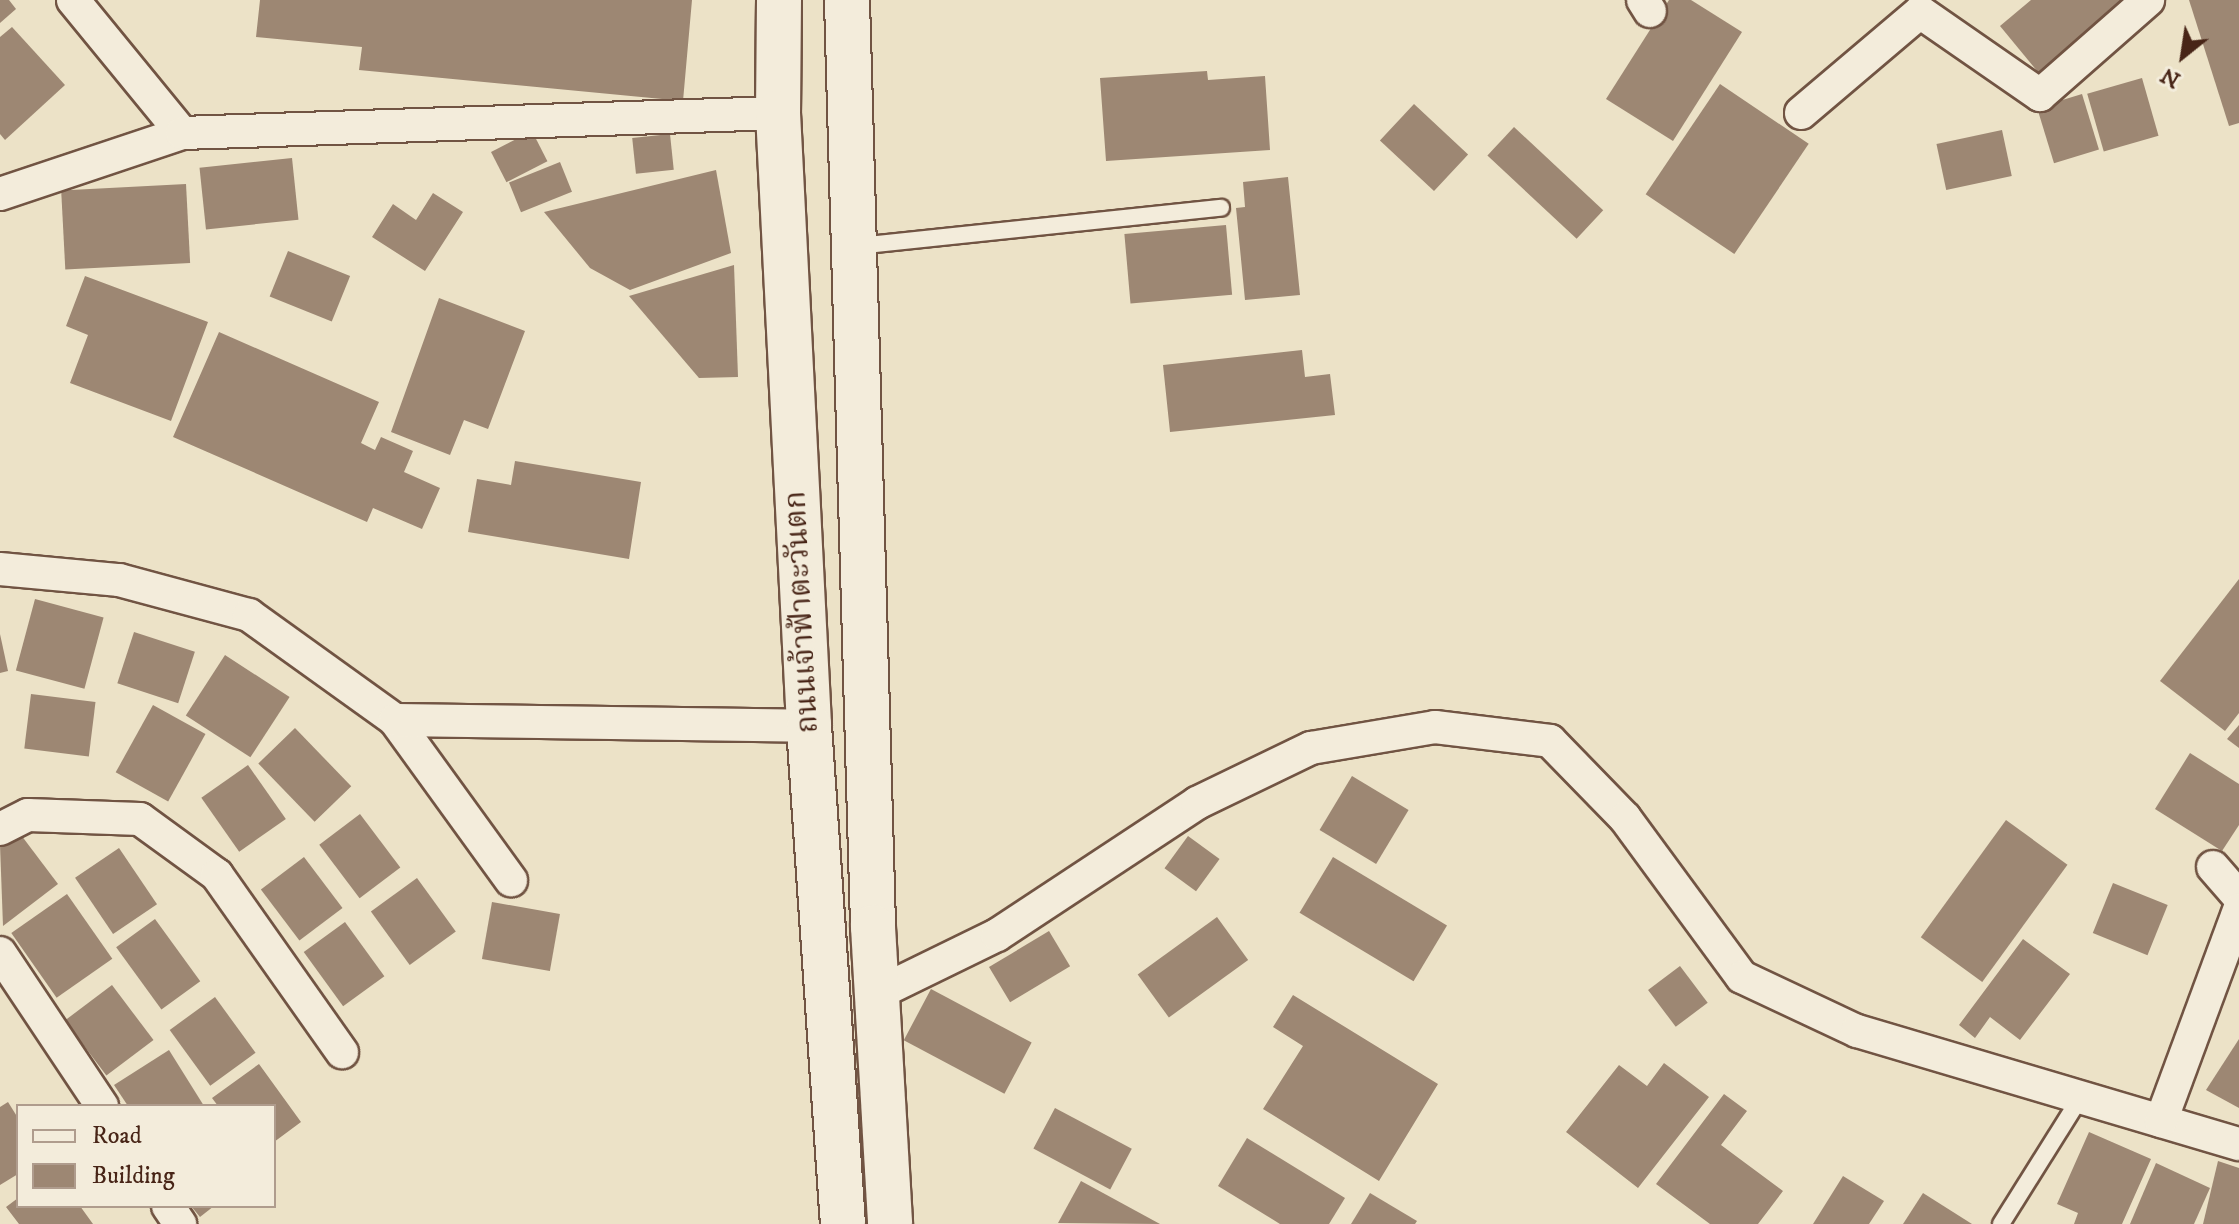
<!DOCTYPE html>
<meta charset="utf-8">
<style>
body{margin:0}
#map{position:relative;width:2239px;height:1224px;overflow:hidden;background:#ece2c7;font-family:"IM FELL DW Pica","Noto Serif Thai",serif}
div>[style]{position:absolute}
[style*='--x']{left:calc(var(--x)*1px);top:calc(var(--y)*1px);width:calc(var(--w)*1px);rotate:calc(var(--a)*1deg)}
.building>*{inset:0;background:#9d8773;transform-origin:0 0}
.roads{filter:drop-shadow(2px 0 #715443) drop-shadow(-2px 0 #715443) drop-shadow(0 2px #715443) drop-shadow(0 -2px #715443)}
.service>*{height:16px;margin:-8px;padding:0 8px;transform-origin:8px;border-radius:8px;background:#f3ecdb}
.minor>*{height:32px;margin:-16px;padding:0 16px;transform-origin:16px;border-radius:16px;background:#f3ecdb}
.secondary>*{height:44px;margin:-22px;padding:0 22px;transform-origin:22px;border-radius:22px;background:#f3ecdb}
span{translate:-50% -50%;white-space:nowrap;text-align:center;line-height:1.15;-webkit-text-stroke:6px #f3ecdb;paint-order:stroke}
.street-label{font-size:30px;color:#482517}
.legend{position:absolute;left:16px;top:1104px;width:260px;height:104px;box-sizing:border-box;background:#f3ecdb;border:2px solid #af9c8d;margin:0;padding:10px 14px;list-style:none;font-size:24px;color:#482517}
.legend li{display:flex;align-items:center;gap:16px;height:40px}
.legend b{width:40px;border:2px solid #af9c8d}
.north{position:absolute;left:2143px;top:16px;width:80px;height:80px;-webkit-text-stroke:6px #f3ecdb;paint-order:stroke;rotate:210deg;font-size:22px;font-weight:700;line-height:32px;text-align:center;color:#482517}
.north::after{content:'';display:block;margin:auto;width:28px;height:36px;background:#482517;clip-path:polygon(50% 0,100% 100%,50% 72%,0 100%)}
</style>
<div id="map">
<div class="building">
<i style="clip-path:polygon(0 0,9px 0,16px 9px,0 23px)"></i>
<i style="clip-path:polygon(260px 0,692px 0,683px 101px,359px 70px,362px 47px,256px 37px)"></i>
<i style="clip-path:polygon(1669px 0,1691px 0,1742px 32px,1673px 141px,1606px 99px)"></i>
<i style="clip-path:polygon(2031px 0,2133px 0,2042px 77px,2000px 26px)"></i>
<i style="clip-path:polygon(2189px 0,2239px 0,2239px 123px,2229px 126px)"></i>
<i style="clip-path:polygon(12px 27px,65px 85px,5px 140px,0 134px,0 37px)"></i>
<i style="clip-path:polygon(1207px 71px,1208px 80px,1265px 76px,1270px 150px,1106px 161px,1100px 78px)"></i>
<i style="left:2142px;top:78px;width:60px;height:57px;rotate:74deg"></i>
<i style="left:1720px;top:84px;width:107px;height:133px;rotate:34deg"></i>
<i style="left:2082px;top:94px;width:58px;height:47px;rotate:73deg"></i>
<i style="left:1414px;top:104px;width:74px;height:50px;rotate:43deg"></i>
<i style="left:1514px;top:127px;width:122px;height:39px;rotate:43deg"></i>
<i style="left:2002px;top:130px;width:47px;height:67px;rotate:78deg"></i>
<i style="left:532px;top:131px;width:34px;height:46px;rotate:63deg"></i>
<i style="left:670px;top:134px;width:36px;height:38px;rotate:84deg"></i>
<i style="left:292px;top:158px;width:62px;height:93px;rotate:84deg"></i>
<i style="left:560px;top:162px;width:32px;height:55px;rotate:68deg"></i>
<i style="clip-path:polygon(716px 170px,731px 253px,630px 290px,590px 268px,544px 212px)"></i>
<i style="clip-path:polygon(1288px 177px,1300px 295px,1245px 300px,1236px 208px,1245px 207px,1243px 182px)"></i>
<i style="left:186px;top:184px;width:79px;height:125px;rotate:87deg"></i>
<i style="clip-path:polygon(433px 193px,463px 212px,425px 271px,372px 237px,393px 204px,416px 220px)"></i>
<i style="left:1226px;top:225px;width:70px;height:102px;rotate:85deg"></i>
<i style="left:288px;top:251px;width:67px;height:49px;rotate:22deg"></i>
<i style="clip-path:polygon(734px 265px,738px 377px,699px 378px,629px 296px)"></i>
<i style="clip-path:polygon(85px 276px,208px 322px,171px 421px,70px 383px,88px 335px,66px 326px)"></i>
<i style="clip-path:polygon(439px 298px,525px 331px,488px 429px,464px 420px,450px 455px,391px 432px)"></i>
<i style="clip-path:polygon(219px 332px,379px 402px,361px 443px,375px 450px,381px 437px,413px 451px,404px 472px,440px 488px,422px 529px,373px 508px,367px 522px,173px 437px)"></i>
<i style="clip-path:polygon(1302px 350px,1305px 377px,1330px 374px,1335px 415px,1170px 432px,1163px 365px)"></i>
<i style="clip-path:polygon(515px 461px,641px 482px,629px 559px,468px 532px,477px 479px,511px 485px)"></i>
<i style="clip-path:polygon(2239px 579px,2239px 713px,2225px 731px,2160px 681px)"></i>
<i style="left:35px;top:599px;width:71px;height:74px;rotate:15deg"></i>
<i style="left:134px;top:632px;width:64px;height:54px;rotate:18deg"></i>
<i style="clip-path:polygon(0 634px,8px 671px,0 673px)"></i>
<i style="left:225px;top:655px;width:77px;height:72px;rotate:33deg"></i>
<i style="left:31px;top:694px;width:65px;height:55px;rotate:7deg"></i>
<i style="left:153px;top:705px;width:60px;height:77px;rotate:29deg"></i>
<i style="clip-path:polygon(2239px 725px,2239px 748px,2227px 739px)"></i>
<i style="left:295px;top:728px;width:81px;height:51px;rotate:46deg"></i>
<i style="clip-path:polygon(2190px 753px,2239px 784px,2239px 825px,2222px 851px,2155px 809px)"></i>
<i style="left:248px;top:765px;width:66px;height:57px;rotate:55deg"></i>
<i style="left:1352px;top:776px;width:66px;height:63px;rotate:31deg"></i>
<i style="left:360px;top:814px;width:67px;height:51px;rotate:53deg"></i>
<i style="left:2006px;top:820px;width:76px;height:145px;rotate:36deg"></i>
<i style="clip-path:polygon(18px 831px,58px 884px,3px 926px,0 845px)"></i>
<i style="left:1188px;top:836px;width:39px;height:40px;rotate:36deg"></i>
<i style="left:119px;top:848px;width:68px;height:53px;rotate:56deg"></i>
<i style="left:304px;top:857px;width:64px;height:54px;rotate:53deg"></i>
<i style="left:1333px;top:857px;width:133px;height:65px;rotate:31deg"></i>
<i style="left:417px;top:878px;width:66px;height:57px;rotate:54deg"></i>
<i style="left:2113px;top:883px;width:59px;height:54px;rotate:22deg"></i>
<i style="left:67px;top:894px;width:79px;height:68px;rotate:55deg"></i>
<i style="left:492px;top:902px;width:69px;height:58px;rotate:10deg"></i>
<i style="left:1217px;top:917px;width:53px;height:98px;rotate:54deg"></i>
<i style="left:155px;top:919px;width:77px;height:48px;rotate:54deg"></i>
<i style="left:345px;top:922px;width:67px;height:51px;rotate:54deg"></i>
<i style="left:1049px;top:931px;width:41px;height:70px;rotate:59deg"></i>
<i style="clip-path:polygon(2023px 939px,2070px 974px,2020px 1040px,1990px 1017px,1975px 1038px,1959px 1025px)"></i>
<i style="left:1680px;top:966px;width:46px;height:40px;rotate:53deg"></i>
<i style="left:112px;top:985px;width:69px;height:59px;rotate:53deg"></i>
<i style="left:931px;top:989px;width:114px;height:58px;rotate:28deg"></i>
<i style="clip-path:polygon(1293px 995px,1438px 1084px,1379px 1181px,1263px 1109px,1303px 1046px,1273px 1027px)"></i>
<i style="left:215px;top:997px;width:69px;height:56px;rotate:54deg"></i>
<i style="clip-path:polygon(2239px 1039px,2239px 1108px,2206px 1090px)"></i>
<i style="clip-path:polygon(169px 1050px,204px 1106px,128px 1106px,114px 1085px)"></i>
<i style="clip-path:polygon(1664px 1063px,1709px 1097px,1638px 1188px,1566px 1132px,1619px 1065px,1647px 1086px)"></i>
<i style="clip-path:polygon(259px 1064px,301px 1122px,274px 1142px,274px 1106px,218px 1106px,212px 1098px)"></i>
<i style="clip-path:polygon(1724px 1094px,1747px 1111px,1721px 1145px,1783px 1191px,1758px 1224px,1710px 1224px,1656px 1184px)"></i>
<i style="clip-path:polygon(8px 1102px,18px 1118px,18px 1174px,0 1185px,0 1107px)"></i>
<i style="left:1055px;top:1108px;width:87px;height:46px;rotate:28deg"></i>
<i style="clip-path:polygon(2089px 1132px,2151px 1159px,2122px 1224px,2074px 1224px,2078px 1213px,2057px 1204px)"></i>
<i style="clip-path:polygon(1247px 1138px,1345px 1198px,1329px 1224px,1280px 1224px,1218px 1186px)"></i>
<i style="clip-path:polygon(2218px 1161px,2239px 1168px,2239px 1224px,2203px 1224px)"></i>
<i style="clip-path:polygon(2156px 1163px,2210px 1188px,2194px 1224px,2130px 1224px)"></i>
<i style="clip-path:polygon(1843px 1176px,1884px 1201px,1869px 1224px,1813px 1224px)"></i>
<i style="clip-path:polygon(1081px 1181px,1160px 1224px,1058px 1223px)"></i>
<i style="clip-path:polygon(1370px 1193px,1417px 1221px,1415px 1224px,1351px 1224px)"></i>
<i style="clip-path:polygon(1923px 1193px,1972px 1224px,1903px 1224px)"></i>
<i style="clip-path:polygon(18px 1198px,18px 1206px,80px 1206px,93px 1224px,19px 1224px,6px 1207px)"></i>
<i style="clip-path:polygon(191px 1206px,214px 1206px,200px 1217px)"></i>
</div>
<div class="roads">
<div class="service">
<i style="--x:857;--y:246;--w:366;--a:-6"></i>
<i style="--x:2001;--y:1224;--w:152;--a:-57.9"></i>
</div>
<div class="minor">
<i style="--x:73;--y:0;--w:172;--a:50.7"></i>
<i style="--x:1643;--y:0;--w:13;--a:58"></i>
<i style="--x:1801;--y:113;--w:156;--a:-40.3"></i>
<i style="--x:1920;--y:12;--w:146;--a:34.7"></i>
<i style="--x:2040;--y:95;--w:144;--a:-41.3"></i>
<i style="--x:0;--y:194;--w:192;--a:-18.5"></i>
<i style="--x:182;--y:133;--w:596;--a:-1.92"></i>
<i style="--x:0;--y:569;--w:120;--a:5.3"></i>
<i style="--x:119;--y:580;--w:135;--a:15.1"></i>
<i style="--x:249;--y:615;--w:180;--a:35.7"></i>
<i style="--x:395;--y:720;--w:198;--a:54.1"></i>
<i style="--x:395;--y:720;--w:414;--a:0.8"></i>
<i style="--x:0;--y:829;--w:31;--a:-27"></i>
<i style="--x:28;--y:815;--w:112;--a:2"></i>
<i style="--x:140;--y:819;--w:95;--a:36"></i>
<i style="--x:217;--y:875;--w:217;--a:54.8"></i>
<i style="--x:2213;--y:867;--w:40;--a:49"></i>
<i style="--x:0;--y:953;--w:184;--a:56.3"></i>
<i style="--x:878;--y:993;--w:132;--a:-26"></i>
<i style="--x:997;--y:935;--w:240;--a:-33.4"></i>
<i style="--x:1197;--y:803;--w:127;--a:-25.8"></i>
<i style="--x:1311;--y:748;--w:126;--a:-9.6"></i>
<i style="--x:1435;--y:727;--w:116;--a:6.9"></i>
<i style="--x:1550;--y:741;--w:107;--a:45.8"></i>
<i style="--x:1625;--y:818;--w:197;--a:53.7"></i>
<i style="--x:1742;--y:977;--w:127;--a:25.2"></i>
<i style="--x:1857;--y:1031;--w:398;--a:16.5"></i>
<i style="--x:2161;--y:1121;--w:225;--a:-69.7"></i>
<i style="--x:168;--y:1206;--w:22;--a:56"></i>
</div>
<div class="secondary">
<i style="--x:779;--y:0;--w:113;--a:90.5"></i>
<i style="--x:778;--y:113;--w:614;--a:87.1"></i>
<i style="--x:809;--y:726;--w:499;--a:86.1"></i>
<i style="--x:847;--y:0;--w:927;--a:88.39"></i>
<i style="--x:873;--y:927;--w:297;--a:86.7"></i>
</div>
</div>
<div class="street-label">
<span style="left:803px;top:612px;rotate:-93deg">ถนนเจ้าฟ้าตะวันตก</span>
</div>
<ul class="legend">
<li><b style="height:10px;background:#f3ecdb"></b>Road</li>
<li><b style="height:22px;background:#9d8773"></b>Building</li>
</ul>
<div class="north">N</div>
</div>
